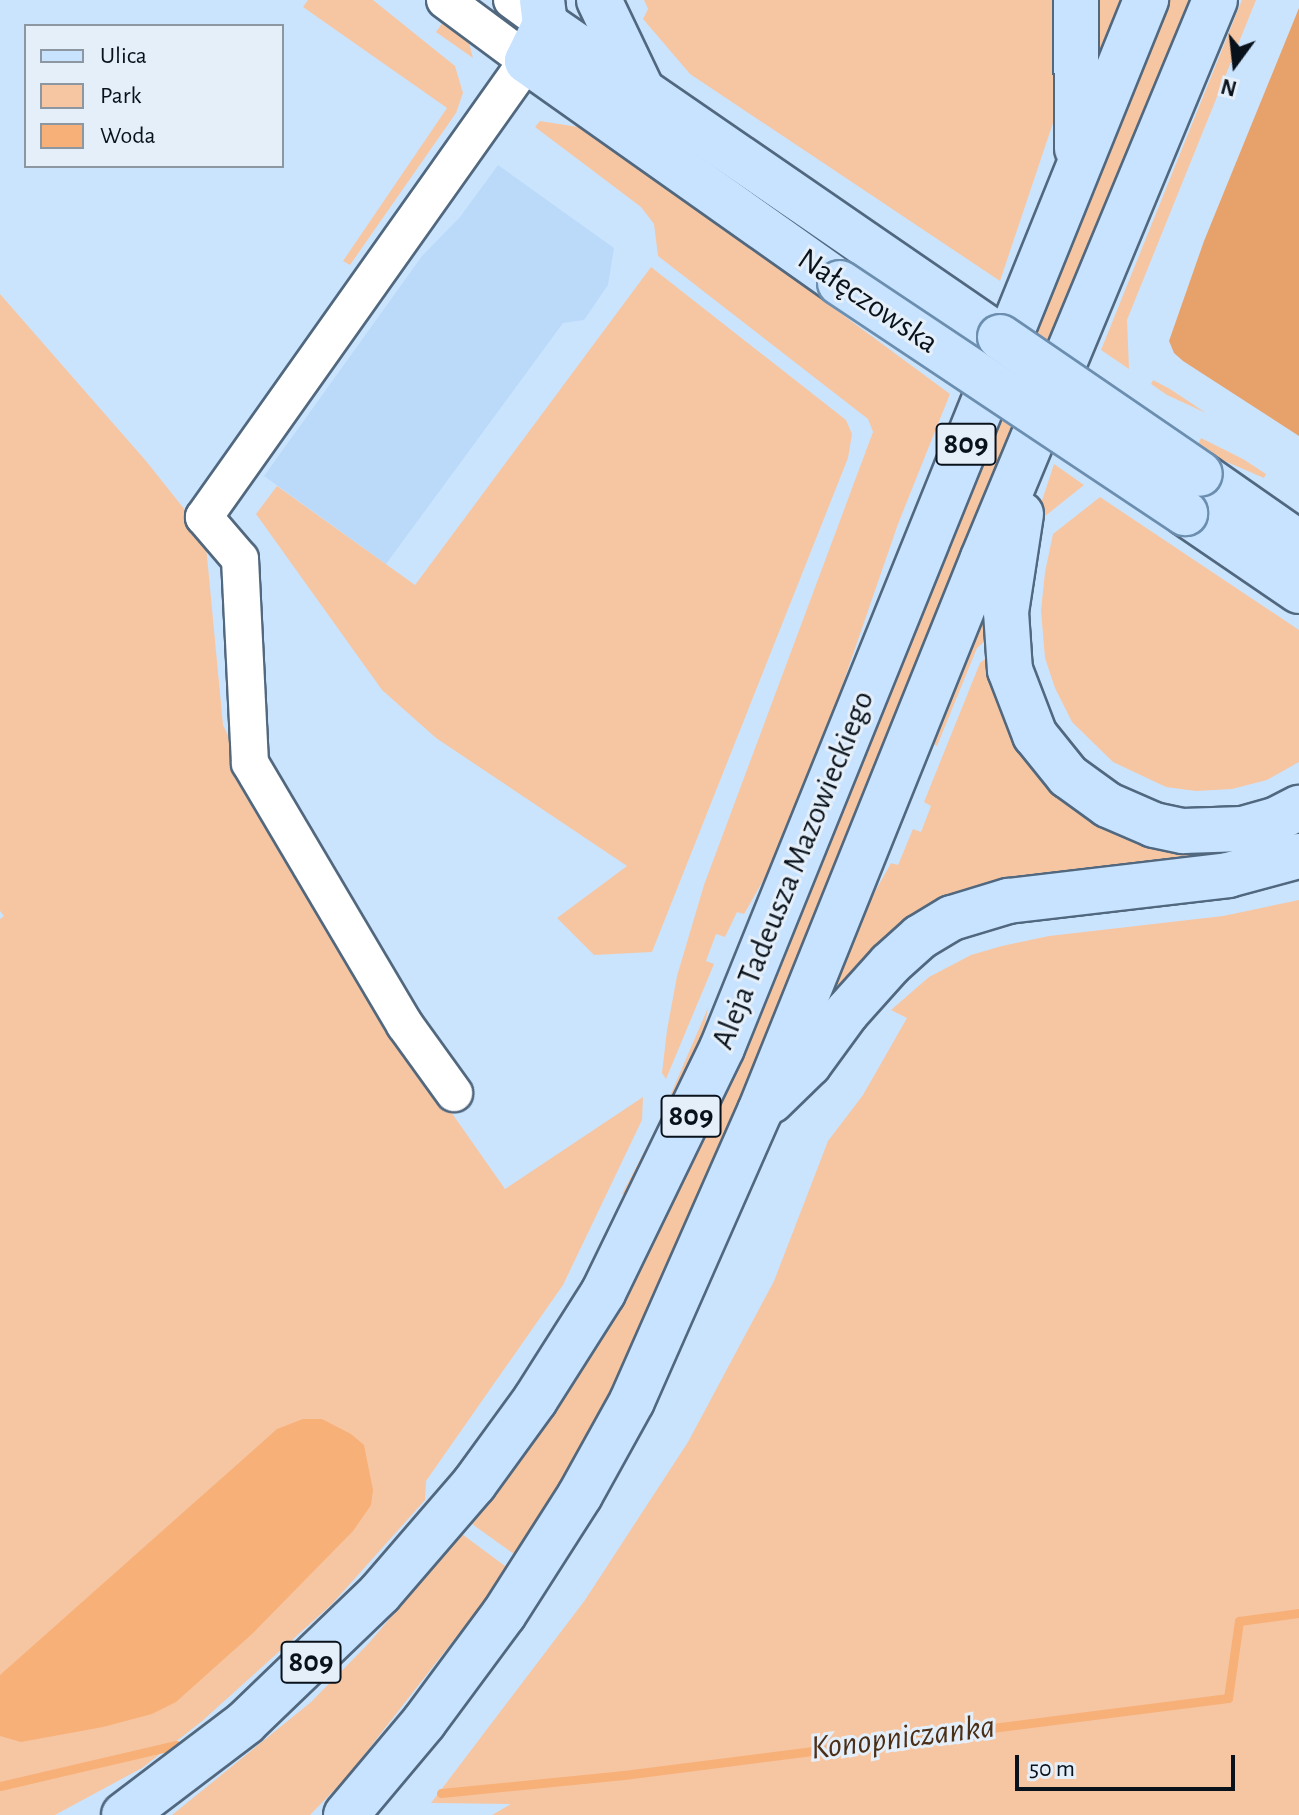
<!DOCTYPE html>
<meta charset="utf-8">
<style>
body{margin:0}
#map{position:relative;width:1299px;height:1815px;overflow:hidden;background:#cae4fe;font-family:"Alegreya Sans",sans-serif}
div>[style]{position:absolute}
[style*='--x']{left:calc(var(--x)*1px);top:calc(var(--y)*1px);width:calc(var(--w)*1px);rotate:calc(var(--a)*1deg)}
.built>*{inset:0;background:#bbdafa}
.green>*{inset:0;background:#f6c6a3}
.forest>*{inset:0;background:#e7a16a}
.water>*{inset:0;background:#f7b078}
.stream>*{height:9px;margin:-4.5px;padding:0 4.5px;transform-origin:4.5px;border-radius:4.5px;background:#f7b078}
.roads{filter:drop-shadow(2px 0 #51687f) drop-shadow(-2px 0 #51687f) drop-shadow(0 2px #51687f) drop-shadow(0 -2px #51687f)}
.minor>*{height:36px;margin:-18px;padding:0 18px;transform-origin:18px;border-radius:18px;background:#fff}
.major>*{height:44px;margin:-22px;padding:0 22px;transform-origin:22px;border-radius:22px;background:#c7e3ff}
.bridges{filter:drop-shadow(2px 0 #6c8eaf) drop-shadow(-2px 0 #6c8eaf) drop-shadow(0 2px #6c8eaf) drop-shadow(0 -2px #6c8eaf)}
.major-bridge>*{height:44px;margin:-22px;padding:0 22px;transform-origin:22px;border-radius:22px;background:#c7e3ff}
span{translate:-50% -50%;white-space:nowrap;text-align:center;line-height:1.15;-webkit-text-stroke:6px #e5effa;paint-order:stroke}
.shield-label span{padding:2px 6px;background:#e5effa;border:2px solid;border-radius:6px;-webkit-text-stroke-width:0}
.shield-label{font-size:30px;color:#09121b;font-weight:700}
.street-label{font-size:32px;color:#09121b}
.water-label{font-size:34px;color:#4c2f17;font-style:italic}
.legend{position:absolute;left:24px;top:24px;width:260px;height:144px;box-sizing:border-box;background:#e5effa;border:2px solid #8d97a1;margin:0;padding:10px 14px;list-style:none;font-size:24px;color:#09121b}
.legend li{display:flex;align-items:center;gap:16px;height:40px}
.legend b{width:40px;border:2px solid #8d97a1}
.north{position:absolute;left:1195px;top:24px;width:80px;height:80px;-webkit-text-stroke:6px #e5effa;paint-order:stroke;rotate:195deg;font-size:22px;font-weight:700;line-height:32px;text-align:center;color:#09121b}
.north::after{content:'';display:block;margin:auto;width:28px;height:36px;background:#09121b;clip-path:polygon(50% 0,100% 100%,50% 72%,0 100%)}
.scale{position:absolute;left:1015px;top:1755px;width:220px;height:36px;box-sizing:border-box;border:4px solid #09121b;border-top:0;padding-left:10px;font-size:24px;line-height:28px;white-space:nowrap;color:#09121b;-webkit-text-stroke:6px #e5effa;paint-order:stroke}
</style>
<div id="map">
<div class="built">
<i style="clip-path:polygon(498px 165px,614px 248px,608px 285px,584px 320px,563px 323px,386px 564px,264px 476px,422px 256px,460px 217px)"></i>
</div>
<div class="green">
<i style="clip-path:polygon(308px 0,373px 0,455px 66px,463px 93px,456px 113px,350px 265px,343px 261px,447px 108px,303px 7px)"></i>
<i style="clip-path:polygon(644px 0,1061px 0,1062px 81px,1055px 117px,1000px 281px,690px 74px,643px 19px,648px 9px)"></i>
<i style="clip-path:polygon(1094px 0,1128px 0,1099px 72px)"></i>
<i style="clip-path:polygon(1167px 0,1189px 0,867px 804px,631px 1364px,534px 1529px,531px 1528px,514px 1554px,472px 1524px,548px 1412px)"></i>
<i style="clip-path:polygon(1242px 0,1256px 0,1127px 320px,1129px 369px,1101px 350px)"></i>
<i style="clip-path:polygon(447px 16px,469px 43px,473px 58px,436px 32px)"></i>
<i style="clip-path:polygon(540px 121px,591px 129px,950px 394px,898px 524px,793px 828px,744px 914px,737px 912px,725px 937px,716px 934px,706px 961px,714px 964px,666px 1079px,662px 1073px,667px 1030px,677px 976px,704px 885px,873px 432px,868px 419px,658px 256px,654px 224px,641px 207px,535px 127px)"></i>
<i style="clip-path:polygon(651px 267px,846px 420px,852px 434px,848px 458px,652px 952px,594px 955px,557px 918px,627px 866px,436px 738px,382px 690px,256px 514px,277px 486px,415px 585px)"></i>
<i style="clip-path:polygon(0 294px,146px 461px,205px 535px,223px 725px,274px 833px,393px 1029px,505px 1189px,643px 1097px,642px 1120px,563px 1285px,426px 1481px,425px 1500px,332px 1604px,201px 1722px,142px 1768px,55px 1815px,0 1815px,0 919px,4px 916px,0 911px)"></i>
<i style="clip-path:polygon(1153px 380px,1170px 389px,1206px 413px,1167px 395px,1151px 384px)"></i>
<i style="clip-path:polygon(1201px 438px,1243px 459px,1266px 474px,1264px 478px,1220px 459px,1198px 444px)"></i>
<i style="clip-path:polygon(1054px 464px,1084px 485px,1034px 525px)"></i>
<i style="clip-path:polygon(1100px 497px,1299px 630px,1299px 762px,1267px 780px,1232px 789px,1196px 791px,1166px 787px,1113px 762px,1072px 722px,1055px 688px,1045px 658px,1041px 611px,1045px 572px,1053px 534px)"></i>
<i style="clip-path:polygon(984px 596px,990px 637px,977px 648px,937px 746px,934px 744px,936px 726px)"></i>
<i style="clip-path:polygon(991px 654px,1082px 809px,1299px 824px,1299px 837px,886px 940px,864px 957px,826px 1001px,853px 931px,891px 863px,898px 865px,913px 829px,921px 832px,931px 806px,924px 802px,980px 663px)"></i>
<i style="clip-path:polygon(1299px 900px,1299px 1815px,492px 1815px,511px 1804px,431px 1803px,585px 1600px,688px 1442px,774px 1281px,828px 1141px,863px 1095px,907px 1018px,891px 1010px,929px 977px,971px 955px,1002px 946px,1049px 936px,1223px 916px)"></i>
<i style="clip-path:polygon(708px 1008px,700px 1055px,631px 1194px,622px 1194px,654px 1133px)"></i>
<i style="clip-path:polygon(462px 1534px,509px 1569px,346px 1778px,310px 1815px,172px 1815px,311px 1702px,368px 1644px)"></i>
</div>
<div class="forest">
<i style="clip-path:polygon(1299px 8px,1299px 436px,1183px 361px,1174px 353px,1169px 341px,1204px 241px)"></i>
</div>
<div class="water">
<i style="clip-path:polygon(303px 1419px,322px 1419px,351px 1434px,364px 1445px,373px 1490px,371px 1505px,353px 1531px,252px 1634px,176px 1702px,152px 1714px,103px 1727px,21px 1742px,0 1736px,0 1675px,277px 1429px)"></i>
</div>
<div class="stream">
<i style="--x:0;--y:1786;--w:181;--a:-13.1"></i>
<i style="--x:441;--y:1793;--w:184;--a:-5.6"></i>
<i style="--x:624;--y:1775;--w:609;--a:-7.27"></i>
<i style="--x:1228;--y:1698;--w:78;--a:-81.9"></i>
<i style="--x:1239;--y:1621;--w:61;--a:-7.6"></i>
</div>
<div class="roads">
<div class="minor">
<i style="--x:445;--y:0;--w:102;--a:36.6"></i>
<i style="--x:527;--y:61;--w:559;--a:125.31"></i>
<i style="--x:204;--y:517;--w:55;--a:49.4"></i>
<i style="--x:240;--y:559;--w:204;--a:87.2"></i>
<i style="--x:250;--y:763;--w:304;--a:59.4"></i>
<i style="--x:405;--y:1025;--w:84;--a:54.2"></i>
<i style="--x:512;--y:0;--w:41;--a:36"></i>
</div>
<div class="major">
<i style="--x:542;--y:0;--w:24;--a:83"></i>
<i style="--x:545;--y:24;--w:41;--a:115.9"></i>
<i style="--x:527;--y:61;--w:384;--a:35.3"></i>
<i style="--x:599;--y:0;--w:95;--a:64.5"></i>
<i style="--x:1076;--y:0;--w:149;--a:89.6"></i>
<i style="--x:545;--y:24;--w:552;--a:34.52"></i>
<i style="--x:1200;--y:474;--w:121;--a:34.9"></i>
<i style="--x:1185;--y:513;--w:138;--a:34.4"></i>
<i style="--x:1021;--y:514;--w:99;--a:98.7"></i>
<i style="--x:1006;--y:612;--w:58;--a:86.1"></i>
<i style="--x:1010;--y:670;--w:70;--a:69"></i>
<i style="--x:1035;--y:735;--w:53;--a:51.2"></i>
<i style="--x:1068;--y:776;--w:49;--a:35.9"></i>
<i style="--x:1108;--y:805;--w:50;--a:23.5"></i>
<i style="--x:1154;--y:825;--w:30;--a:12"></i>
<i style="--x:1183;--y:831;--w:60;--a:-1.9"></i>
<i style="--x:1243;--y:829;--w:35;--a:-16"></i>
<i style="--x:1277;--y:819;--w:25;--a:-27"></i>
<i style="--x:771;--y:1101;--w:53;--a:-44.2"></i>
<i style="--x:809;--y:1064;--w:64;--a:-53.8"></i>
<i style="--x:847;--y:1012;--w:64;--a:-48.1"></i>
<i style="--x:890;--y:964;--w:40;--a:-42"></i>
<i style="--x:920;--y:937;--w:37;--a:-31"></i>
<i style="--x:952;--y:918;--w:59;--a:-16.9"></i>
<i style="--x:1008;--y:901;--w:222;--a:-6.7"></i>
<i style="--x:1228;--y:875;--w:73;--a:-15"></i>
<i style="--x:124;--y:1815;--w:152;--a:-37.2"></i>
<i style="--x:245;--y:1723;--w:187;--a:-43.9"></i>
<i style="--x:380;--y:1593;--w:144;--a:-49.2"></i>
<i style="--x:474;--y:1484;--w:104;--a:-54"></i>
<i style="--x:535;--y:1400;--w:127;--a:-57.6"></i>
<i style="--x:603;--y:1293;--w:272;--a:-64.1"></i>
<i style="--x:722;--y:1048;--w:1131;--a:-67.97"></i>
<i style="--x:346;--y:1815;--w:121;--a:-50"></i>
<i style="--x:424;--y:1722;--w:134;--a:-53.5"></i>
<i style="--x:504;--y:1614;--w:141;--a:-57.4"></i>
<i style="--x:580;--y:1495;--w:107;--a:-61"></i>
<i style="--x:632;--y:1401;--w:317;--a:-66.2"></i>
<i style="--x:760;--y:1111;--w:596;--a:-68.04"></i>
<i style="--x:983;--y:558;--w:604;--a:-67.42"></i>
</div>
</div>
<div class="bridges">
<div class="major-bridge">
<i style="--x:840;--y:283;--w:415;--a:33.7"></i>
<i style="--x:1000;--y:337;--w:242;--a:34.4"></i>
</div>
</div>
<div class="shield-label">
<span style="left:966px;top:444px">809</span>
<span style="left:691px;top:1116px">809</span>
<span style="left:311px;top:1662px">809</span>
</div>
<div class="street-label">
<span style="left:868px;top:301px;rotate:34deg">Nałęczowska</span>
<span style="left:793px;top:870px;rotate:-68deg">Aleja Tadeusza Mazowieckiego</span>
</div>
<div class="water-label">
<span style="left:903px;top:1738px;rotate:-7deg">Konopniczanka</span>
</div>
<ul class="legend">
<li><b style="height:10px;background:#c7e3ff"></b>Ulica</li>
<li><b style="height:22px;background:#f6c6a3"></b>Park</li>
<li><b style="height:22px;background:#f7b078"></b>Woda</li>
</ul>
<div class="north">N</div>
<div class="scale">50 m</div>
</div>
